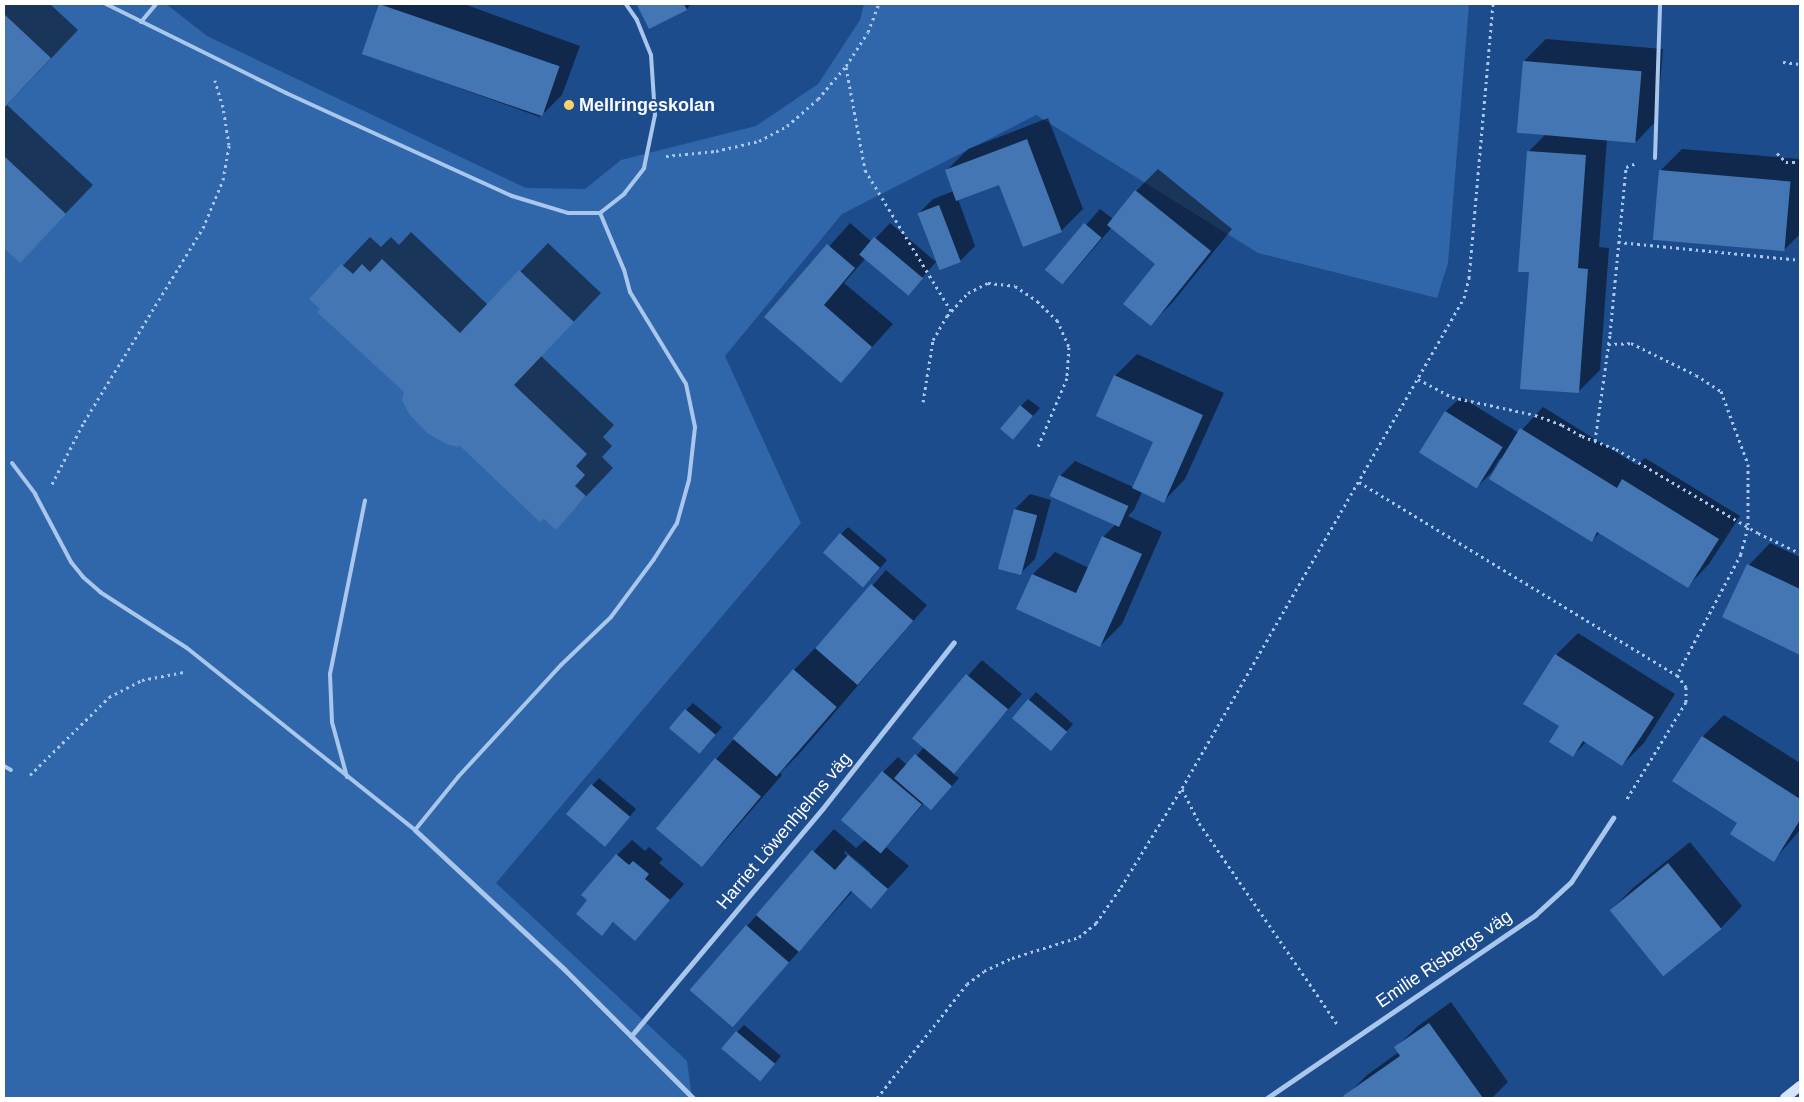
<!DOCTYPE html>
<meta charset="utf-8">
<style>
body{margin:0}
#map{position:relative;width:1804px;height:1102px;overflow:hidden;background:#1d4c8d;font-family:Helvetica,sans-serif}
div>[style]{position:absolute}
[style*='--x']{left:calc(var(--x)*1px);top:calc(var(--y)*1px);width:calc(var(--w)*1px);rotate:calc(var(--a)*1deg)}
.green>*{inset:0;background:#3066aa}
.shadow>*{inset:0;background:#0007}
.building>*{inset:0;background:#4576b4;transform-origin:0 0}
.path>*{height:3px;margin-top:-1.5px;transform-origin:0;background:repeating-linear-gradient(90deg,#a9c7ed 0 2.5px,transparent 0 6.5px)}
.lane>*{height:4px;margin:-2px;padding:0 2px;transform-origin:2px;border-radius:2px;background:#a9c7ed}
.street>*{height:5px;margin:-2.5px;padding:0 2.5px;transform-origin:2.5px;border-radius:2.5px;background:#a9c7ed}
.secondary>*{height:10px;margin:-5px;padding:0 5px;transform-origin:5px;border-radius:5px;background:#d6e5f9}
.dots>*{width:14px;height:14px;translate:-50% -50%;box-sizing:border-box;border:2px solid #1d4c8d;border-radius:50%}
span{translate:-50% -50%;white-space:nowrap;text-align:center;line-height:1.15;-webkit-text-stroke:4px #1d4c8d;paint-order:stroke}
.poi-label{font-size:18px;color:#fff;font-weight:700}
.left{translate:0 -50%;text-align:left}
.street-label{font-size:18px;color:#fff}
.frame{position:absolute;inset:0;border:5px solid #fff;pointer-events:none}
</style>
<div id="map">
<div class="green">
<i style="clip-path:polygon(4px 4px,166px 4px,207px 36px,526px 188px,585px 189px,621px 160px,756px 126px,818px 84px,860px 20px,864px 4px,1469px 4px,1448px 263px,1437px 298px,1258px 253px,1036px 115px,842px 214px,725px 356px,801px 523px,496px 883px,687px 1061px,692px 1098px,4px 1098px)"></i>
</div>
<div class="shadow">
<i style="clip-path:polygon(4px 4px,50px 4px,78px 30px,7px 105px,93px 185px,20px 261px,4px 246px)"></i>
<i style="clip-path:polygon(380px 4px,464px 4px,580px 46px,562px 95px,540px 117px,362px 53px)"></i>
<i style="clip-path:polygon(640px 4px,691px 4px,687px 9px,649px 27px)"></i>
<i style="clip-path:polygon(1546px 39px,1663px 49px,1657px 120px,1636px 142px,1607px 139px,1599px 247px,1609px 248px,1600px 370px,1578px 392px,1530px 271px,1528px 152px,1546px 134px,1524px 61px)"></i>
<i style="clip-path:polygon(1048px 118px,1083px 209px,1061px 231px,999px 183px,958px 199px,975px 246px,960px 261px,936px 262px,907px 295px,865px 259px,844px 283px,893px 324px,841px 381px,766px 317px,850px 223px,872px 242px,890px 223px,936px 262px,918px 214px,933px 199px,954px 191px,946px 171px,968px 149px)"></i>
<i style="clip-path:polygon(1682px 149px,1800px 159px,1800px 234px,1783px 251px,1660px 171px)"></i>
<i style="clip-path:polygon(1158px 169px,1232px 229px,1172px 303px,1151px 324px,1157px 264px,1112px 227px,1064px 283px,1047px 270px,1100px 209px,1113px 219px,1136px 191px)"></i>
<i style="clip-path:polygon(411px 232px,488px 305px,548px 243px,601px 293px,541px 356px,614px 425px,603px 437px,612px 446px,602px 457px,613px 468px,556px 528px,459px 444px,311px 299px,370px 237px,381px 247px,391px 237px,399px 245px)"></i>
<i style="clip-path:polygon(1137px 354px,1224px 393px,1185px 479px,1164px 501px,1142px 492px,1134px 510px,1128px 516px,1162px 532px,1122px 624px,1100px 646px,1017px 609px,1033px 574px,1055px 552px,1089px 568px,1103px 537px,1116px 524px,1060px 476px,1075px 461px,1133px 487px,1154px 441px,1115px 376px)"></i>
<i style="clip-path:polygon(1461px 397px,1519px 433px,1543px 407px,1637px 465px,1645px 458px,1740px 516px,1709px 564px,1688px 586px,1600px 532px,1592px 541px,1500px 458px,1492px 472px,1477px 487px,1421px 452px,1446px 411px)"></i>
<i style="clip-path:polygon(1028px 399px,1040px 408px,1014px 438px,1021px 406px)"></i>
<i style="clip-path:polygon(1030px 494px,1051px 500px,1035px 559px,1020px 574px,999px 568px,1015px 509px)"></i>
<i style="clip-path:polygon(848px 527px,887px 560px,871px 579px,841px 534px)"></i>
<i style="clip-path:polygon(1770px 543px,1800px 557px,1800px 654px,1724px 617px,1749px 565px)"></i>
<i style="clip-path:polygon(886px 570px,927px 605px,799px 754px,780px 773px,782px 775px,723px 843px,701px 865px,657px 827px,794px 670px,815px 648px,817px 649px)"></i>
<i style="clip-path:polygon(1578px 633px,1675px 694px,1644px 743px,1622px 765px,1586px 742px,1573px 756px,1560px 726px,1556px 655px)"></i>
<i style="clip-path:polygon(evenodd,982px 660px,1022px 694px,952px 773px,959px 778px,939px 801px,925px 802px,886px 847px,909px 866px,871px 907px,853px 891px,733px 1025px,747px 926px,834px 829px,856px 848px,866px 839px,883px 772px,898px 757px,908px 766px,924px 747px,913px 738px,982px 660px,845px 851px,871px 873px,869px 874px,844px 853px,845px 851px)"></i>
<i style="clip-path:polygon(1036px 692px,1073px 724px,1057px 743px,1013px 718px)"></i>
<i style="clip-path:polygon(693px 703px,722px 727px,706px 746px,686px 710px)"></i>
<i style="clip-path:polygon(1724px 715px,1800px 763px,1800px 830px,1774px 860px,1739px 823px,1702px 737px)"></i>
<i style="clip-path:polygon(599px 778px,636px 809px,612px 838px,567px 813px)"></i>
<i style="clip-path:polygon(632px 840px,645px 851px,649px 847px,663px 859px,659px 863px,684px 884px,635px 939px,614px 922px,602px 934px,589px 900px,617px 855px)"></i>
<i style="clip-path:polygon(1690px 842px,1742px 906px,1721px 928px,1663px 974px,1611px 910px,1633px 888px)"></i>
<i style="clip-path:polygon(1451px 1002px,1508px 1082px,1492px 1098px,1346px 1098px,1345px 1097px,1367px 1075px,1399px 1052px,1396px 1047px,1418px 1026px)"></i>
<i style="clip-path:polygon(744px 1025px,781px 1056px,767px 1073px,737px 1032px)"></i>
</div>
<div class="building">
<i style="left:379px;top:4px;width:191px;height:53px;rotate:19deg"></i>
<i style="clip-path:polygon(639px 4px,684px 4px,687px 10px,649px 29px,637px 5px)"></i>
<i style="clip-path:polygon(4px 14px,51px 58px,4px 108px)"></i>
<i style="left:1523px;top:61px;width:119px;height:72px;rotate:5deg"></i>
<i style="clip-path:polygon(1027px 139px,1062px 232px,1023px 247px,999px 185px,956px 201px,945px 170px)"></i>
<i style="clip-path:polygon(1527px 151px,1586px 155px,1578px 268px,1588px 269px,1579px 393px,1520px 389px,1529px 272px,1518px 272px)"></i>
<i style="clip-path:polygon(4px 156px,66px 214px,20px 263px,4px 248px)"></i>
<i style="left:1659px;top:170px;width:132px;height:70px;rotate:5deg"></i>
<i style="clip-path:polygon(1135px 190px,1211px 251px,1151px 326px,1123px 304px,1155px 264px,1107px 225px)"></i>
<i style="left:939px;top:205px;width:61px;height:23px;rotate:69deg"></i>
<i style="left:1084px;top:223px;width:23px;height:61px;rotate:40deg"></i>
<i style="left:874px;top:237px;width:64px;height:23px;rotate:40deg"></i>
<i style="clip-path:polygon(827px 244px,855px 268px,824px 305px,872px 347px,841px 383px,764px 317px)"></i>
<i style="clip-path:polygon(382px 259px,460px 333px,519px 270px,574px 322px,514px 385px,587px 454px,576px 466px,585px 475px,575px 486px,586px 496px,556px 530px,544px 519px,540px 522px,459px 445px,458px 447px,446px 444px,427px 433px,409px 414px,402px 400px,404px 392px,317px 312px,320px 309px,309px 299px,341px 264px,353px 274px,362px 264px,370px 272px)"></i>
<i style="clip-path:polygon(1114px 375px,1203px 415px,1164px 503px,1132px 488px,1153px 442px,1096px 416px)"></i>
<i style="left:1020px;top:405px;width:17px;height:31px;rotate:40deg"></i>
<i style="left:1445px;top:411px;width:68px;height:49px;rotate:32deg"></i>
<i style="clip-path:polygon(1520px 428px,1617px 488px,1622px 479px,1719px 539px,1688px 588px,1597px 532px,1592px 542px,1489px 479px)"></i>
<i style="left:1059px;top:475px;width:76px;height:23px;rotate:24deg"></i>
<i style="left:1014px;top:509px;width:24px;height:62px;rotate:15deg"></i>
<i style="left:840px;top:533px;width:53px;height:26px;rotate:41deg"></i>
<i style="clip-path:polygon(1102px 536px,1142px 554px,1100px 647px,1016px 609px,1032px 574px,1076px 593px)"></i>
<i style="clip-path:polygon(1747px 564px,1800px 589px,1800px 655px,1722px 617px)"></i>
<i style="left:871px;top:584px;width:56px;height:85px;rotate:41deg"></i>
<i style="clip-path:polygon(1555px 654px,1654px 717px,1622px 766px,1583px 741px,1573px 757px,1549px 742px,1559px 726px,1523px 704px)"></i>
<i style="left:793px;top:669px;width:58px;height:92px;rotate:41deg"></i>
<i style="left:966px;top:674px;width:55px;height:84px;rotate:40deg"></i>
<i style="left:1028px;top:699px;width:51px;height:25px;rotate:40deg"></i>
<i style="left:685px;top:709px;width:40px;height:25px;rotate:40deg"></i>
<i style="clip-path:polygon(1702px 736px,1800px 799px,1800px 820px,1774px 862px,1730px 834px,1737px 823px,1672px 781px)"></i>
<i style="left:915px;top:754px;width:49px;height:32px;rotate:41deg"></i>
<i style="left:715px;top:758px;width:60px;height:92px;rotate:40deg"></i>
<i style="left:882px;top:771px;width:52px;height:64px;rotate:40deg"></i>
<i style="left:591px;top:784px;width:51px;height:39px;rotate:40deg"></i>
<i style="clip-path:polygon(812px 850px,835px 870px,848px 855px,888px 889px,871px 909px,851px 891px,799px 952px,756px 915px)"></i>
<i style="clip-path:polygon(616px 854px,629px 865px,633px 861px,649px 874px,645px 879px,670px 900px,635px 941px,613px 922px,602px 936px,576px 914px,587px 900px,581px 895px)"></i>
<i style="left:1668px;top:863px;width:85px;height:75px;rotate:51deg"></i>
<i style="left:746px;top:925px;width:57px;height:86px;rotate:41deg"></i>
<i style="clip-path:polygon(1429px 1023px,1483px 1098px,1344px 1098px,1343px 1096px,1400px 1056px,1394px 1047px)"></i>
<i style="left:736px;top:1031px;width:51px;height:23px;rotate:40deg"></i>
</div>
<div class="path">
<i style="--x:1783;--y:62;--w:17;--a:7"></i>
<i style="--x:846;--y:67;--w:105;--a:79.5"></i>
<i style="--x:865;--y:170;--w:165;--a:58.6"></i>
<i style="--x:1777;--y:153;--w:13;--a:45"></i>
<i style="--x:1786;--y:162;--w:14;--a:0"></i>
<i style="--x:666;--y:156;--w:50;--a:-5.7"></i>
<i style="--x:716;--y:151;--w:44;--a:-13.1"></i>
<i style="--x:759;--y:141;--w:32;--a:-28"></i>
<i style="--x:787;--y:126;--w:41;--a:-41.1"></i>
<i style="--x:818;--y:99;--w:43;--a:-49.7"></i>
<i style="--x:846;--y:66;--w:40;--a:-57.1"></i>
<i style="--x:868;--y:32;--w:30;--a:-69"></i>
<i style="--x:1618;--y:242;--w:183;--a:5.6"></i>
<i style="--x:1608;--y:344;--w:23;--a:-2"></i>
<i style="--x:1631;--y:343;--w:72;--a:26.2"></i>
<i style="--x:1696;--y:375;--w:30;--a:33"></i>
<i style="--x:1721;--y:391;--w:78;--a:69.7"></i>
<i style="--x:1748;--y:464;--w:63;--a:90"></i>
<i style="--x:1748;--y:527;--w:28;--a:105"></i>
<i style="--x:1741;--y:554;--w:137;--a:117.9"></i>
<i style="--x:1418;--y:379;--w:38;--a:28"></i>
<i style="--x:1452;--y:397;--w:85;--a:12.2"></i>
<i style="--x:1535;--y:415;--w:29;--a:20"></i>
<i style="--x:1562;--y:425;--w:23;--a:29"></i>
<i style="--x:1582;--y:436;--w:36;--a:21"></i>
<i style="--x:1616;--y:449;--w:165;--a:30.6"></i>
<i style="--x:1758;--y:533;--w:47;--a:25.5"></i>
<i style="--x:923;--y:402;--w:63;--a:-80.8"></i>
<i style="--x:933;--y:340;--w:28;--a:-60"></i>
<i style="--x:947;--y:316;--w:31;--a:-48"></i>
<i style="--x:968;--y:293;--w:22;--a:-27"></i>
<i style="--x:988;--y:283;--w:27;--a:6"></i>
<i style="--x:1015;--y:286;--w:27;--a:34"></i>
<i style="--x:1037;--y:301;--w:28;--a:44"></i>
<i style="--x:1057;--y:320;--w:30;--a:66"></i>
<i style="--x:1069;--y:347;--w:31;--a:94"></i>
<i style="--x:1067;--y:378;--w:77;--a:112.9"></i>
<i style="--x:1595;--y:441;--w:108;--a:-82"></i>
<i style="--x:1610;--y:334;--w:168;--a:-84.5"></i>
<i style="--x:1626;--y:167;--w:12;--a:-20"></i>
<i style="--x:1359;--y:482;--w:372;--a:31.3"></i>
<i style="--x:1677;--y:675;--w:15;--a:53"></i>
<i style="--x:1686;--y:687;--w:15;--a:90"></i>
<i style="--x:1686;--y:702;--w:117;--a:121.4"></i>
<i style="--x:52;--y:484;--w:70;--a:-62.7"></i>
<i style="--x:84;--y:422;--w:228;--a:-58.5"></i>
<i style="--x:203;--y:228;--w:52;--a:-67.4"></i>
<i style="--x:223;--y:180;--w:36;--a:-80"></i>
<i style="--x:229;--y:145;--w:38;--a:-99"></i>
<i style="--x:223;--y:107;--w:28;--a:-107"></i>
<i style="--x:30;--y:775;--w:111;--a:-44.6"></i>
<i style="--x:109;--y:697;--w:37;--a:-27"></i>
<i style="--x:142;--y:680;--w:43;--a:-10.8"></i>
<i style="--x:1182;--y:789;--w:38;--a:63"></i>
<i style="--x:1199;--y:823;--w:245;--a:55.5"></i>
<i style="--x:877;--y:1098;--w:145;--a:-51.7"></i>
<i style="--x:967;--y:984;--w:21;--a:-37"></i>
<i style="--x:984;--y:971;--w:31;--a:-25"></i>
<i style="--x:1012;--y:958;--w:70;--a:-17.4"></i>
<i style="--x:1079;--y:937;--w:22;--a:-39"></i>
<i style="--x:1096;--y:923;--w:44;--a:-55.2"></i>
<i style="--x:1121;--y:887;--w:116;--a:-58.4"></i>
<i style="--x:1182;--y:788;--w:565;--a:-60.08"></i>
<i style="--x:1464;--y:298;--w:21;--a:-76"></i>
<i style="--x:1469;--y:278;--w:275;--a:-85"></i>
</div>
<div class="lane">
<i style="--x:106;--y:4;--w:201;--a:26.3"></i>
<i style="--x:286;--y:93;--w:248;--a:24.5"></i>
<i style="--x:512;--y:196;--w:59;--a:16.9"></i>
<i style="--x:568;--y:213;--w:32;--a:0"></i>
<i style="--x:600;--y:213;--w:31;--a:-38"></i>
<i style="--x:624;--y:194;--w:33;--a:-52"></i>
<i style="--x:644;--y:168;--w:54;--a:-78.3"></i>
<i style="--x:655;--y:115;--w:60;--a:-93.8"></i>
<i style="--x:651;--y:55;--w:38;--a:-112"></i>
<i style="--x:637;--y:20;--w:19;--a:-125"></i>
<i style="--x:141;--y:22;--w:23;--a:-50"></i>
<i style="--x:1655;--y:158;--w:154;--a:-88.1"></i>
<i style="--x:12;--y:463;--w:39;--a:53"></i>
<i style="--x:35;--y:494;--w:77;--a:62.1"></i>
<i style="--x:71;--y:562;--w:19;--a:51"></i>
<i style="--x:83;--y:577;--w:23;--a:41"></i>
<i style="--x:100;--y:592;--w:103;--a:32.8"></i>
<i style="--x:187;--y:648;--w:292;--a:38.6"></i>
<i style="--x:415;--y:830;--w:68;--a:-50.9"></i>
<i style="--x:458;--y:777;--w:152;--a:-47.4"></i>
<i style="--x:561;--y:665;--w:69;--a:-43.8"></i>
<i style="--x:611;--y:617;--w:72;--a:-53.4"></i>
<i style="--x:654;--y:559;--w:43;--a:-57.4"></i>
<i style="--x:677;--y:523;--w:45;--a:-74.4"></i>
<i style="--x:689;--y:480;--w:53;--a:-83.5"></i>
<i style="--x:695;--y:427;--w:44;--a:-101.8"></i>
<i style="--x:686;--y:384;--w:108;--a:-121.3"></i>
<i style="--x:630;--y:292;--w:23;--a:-105"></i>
<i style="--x:624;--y:270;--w:62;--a:-112.8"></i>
<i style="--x:4;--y:766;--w:8;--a:30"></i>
<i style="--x:347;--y:777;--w:57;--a:-105.3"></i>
<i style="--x:332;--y:722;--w:48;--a:-92.4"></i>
<i style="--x:330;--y:674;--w:177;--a:-78.6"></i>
</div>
<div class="street">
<i style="--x:415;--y:830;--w:204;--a:43"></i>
<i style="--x:564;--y:969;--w:182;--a:45"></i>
<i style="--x:631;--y:1036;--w:298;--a:-49.9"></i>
<i style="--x:823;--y:808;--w:211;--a:-51.7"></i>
<i style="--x:1267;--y:1098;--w:325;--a:-34.3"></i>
<i style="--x:1535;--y:915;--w:49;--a:-42.5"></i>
<i style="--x:1571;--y:882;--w:77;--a:-56.7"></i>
</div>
<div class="secondary">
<i style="--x:1785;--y:1098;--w:19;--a:-39"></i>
</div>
<div class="dots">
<i style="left:569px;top:105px;background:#fdd368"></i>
</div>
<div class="poi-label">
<span class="left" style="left:579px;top:105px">Mellringeskolan</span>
</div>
<div class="street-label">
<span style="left:784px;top:831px;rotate:-50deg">Harriet Löwenhjelms väg</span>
<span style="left:1444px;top:959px;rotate:-34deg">Emilie Risbergs väg</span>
</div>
<div class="frame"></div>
</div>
